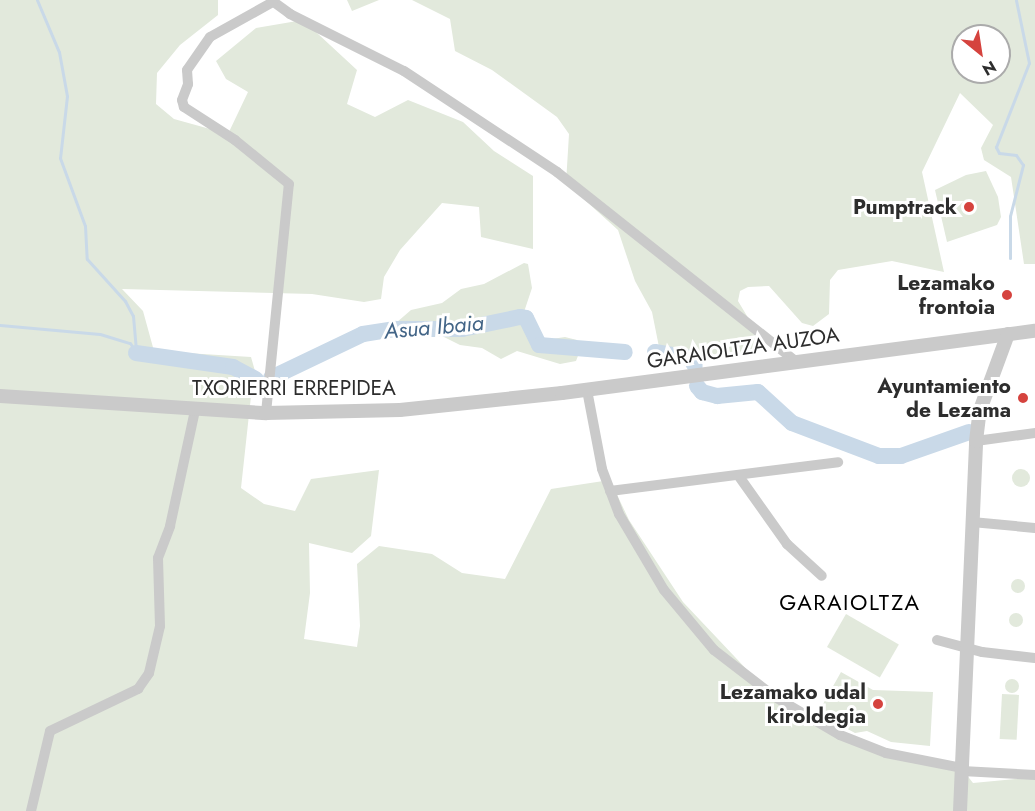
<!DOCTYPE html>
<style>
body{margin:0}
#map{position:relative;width:1035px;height:811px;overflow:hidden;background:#fff;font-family:Jost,sans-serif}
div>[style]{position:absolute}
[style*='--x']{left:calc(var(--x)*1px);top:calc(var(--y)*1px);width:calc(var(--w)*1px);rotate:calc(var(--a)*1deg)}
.green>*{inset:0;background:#e2e9dc;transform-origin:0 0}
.round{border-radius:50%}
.stream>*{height:3px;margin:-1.5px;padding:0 1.5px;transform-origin:1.5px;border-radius:1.5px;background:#c9d9e8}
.river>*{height:16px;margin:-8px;padding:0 8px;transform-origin:8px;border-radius:8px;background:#c9d9e8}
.minor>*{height:10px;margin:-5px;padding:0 5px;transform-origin:5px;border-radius:5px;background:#cacaca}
.tertiary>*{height:14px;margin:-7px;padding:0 7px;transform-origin:7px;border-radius:7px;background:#cacaca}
.dots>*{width:16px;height:16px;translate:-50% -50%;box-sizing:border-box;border:3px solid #fff;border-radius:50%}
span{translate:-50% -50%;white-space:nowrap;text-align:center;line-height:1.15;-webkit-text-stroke:6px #fff;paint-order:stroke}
.poi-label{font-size:21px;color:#2d2d2d;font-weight:700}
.right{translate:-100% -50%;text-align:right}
.street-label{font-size:21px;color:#2d2d2d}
.water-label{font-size:22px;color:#436587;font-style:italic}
.neighbourhood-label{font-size:22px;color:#000;letter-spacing:1.5px}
.north{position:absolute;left:951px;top:24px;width:60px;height:60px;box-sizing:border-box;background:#fff;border:2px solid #ababab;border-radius:50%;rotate:150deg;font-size:16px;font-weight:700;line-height:24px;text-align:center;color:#2d2d2d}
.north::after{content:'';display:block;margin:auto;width:21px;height:27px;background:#d5433e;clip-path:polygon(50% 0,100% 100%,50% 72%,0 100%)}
</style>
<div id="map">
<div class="green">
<i style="clip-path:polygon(0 0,218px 0,218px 15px,180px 45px,157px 73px,156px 104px,174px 119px,228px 134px,248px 92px,226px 79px,216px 61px,256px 28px,303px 20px,357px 70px,347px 104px,375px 117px,408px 100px,463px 122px,494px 151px,533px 176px,533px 249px,481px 237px,479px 207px,442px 203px,400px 250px,384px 277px,381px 299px,364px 302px,312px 294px,122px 289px,143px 311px,154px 351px,251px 357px,257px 378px,252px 387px,241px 488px,264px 504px,295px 511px,311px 479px,379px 470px,371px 536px,352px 553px,309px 543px,310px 593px,304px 639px,357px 647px,360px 626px,357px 564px,379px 546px,432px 554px,462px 573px,505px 579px,551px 489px,610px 480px,629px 520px,683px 602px,768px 692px,867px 749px,959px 765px,973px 783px,1035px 777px,1035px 811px,0 811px)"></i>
<i style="clip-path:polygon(347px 0,379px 0,352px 11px)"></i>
<i style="clip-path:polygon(evenodd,412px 0,1035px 0,1035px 264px,1024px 264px,1011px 177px,984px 160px,981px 148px,993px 125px,960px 93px,922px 172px,944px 272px,892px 261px,838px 270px,830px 280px,829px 314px,813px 326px,802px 323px,769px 286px,748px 287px,740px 291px,738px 301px,759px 336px,759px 351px,739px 357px,695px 359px,660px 352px,652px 312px,635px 281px,618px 230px,566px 183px,569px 134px,557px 117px,492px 70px,455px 51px,450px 19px,412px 0,963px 36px,999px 36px,999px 72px,963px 72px,963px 36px)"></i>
<i style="clip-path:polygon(986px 171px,998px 197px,1001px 217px,997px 225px,947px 242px,935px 190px,966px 175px)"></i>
<i style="clip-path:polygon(524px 263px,528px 264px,532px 288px,523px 315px,530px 319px,539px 341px,565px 337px,577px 340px,581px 348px,576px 361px,560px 364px,517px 351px,501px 359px,482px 348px,460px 345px,440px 335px,404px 339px,382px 335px,411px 310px,442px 303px,461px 289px,484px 284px)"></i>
<i class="round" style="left:1012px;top:469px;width:18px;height:18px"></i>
<i class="round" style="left:1011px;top:579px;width:14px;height:14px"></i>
<i class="round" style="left:1009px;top:613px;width:14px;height:14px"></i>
<i style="left:846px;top:614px;width:61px;height:38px;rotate:30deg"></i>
<i style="clip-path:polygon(841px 672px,873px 690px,933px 692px,930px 746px,891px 742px,867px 731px,855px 733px,818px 713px)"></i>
<i class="round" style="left:1005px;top:679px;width:14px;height:14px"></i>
<i style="left:1002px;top:694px;width:17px;height:45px;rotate:3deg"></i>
</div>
<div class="stream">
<i style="--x:37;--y:0;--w:56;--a:67.1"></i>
<i style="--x:59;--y:52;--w:45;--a:79.7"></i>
<i style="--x:67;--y:96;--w:62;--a:96.4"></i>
<i style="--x:60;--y:158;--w:72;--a:69.8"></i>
<i style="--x:85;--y:226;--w:33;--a:87"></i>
<i style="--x:87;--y:259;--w:57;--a:47.9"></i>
<i style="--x:125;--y:301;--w:17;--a:62"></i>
<i style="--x:133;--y:316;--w:37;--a:85"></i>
<i style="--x:1010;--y:258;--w:42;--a:-90"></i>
<i style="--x:1010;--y:216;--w:53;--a:-75.7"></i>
<i style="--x:1023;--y:165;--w:12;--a:-125"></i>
<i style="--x:1016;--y:155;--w:17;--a:-173"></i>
<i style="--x:999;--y:153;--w:7;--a:-117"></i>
<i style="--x:996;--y:147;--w:90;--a:-68.6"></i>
<i style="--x:1029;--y:63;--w:64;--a:-101.7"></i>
<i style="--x:0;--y:325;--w:100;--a:5.1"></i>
<i style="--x:100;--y:334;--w:31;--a:17"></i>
<i style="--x:130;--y:343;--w:7;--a:56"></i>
</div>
<div class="river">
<i style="--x:655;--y:352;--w:36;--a:10"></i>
<i style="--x:690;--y:358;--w:9;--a:58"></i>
<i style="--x:136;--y:353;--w:98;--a:8.2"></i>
<i style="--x:233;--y:367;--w:26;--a:28"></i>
<i style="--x:271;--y:378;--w:102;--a:-25.6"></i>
<i style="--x:363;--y:334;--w:33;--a:-9"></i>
<i style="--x:396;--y:329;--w:66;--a:0"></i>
<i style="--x:462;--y:329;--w:59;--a:-11.7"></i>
<i style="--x:520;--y:317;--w:6;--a:9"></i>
<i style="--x:526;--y:318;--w:30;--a:64"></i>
<i style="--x:539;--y:345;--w:86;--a:4.7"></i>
<i style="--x:697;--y:386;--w:8;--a:50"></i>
<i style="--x:702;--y:392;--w:16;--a:15"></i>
<i style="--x:717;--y:396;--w:41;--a:-5.6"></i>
<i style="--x:758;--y:392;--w:46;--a:42.4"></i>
<i style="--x:792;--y:423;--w:93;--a:20.8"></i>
<i style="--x:879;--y:456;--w:22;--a:0"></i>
<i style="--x:901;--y:456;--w:72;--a:-19.4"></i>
</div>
<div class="minor">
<i style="--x:271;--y:0;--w:24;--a:36"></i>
<i style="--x:290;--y:14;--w:127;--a:26.6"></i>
<i style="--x:404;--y:71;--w:183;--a:33.4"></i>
<i style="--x:557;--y:172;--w:306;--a:38.4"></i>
<i style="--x:587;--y:390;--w:80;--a:79.2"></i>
<i style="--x:602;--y:469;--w:48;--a:69.3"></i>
<i style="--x:619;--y:514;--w:88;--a:59.4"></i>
<i style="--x:664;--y:590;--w:78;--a:50.2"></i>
<i style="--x:714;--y:650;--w:77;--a:37.6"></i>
<i style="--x:775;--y:697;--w:75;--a:30.3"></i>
<i style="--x:840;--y:735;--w:49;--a:21.4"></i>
<i style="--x:886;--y:753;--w:77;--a:11.2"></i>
<i style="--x:266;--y:413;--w:230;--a:-84.3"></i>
<i style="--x:289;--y:184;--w:70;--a:-140.8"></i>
<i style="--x:235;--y:140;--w:61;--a:-147.1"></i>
<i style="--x:184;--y:107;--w:7;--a:-106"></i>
<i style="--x:182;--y:100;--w:17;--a:-69"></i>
<i style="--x:188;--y:84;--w:14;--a:-94"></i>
<i style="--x:187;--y:70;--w:40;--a:-55.1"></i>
<i style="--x:210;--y:37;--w:72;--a:-29.1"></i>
<i style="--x:976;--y:441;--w:60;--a:-7.7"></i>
<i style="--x:738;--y:475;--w:85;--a:54.6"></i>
<i style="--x:787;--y:544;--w:47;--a:42.4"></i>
<i style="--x:610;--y:491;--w:230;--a:-7.2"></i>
<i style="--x:972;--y:522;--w:63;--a:5.4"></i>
<i style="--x:937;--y:640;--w:47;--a:14.9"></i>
<i style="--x:982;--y:652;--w:53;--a:6.5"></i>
<i style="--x:962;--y:771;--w:73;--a:3.1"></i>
<i style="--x:31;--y:811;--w:82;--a:-76.6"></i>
<i style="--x:50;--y:731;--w:98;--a:-25.5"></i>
<i style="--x:138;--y:689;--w:19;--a:-55"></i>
<i style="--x:149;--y:673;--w:48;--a:-76.8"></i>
<i style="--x:160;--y:626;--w:68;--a:-91.7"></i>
<i style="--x:158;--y:558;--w:34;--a:-69"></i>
<i style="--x:170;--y:526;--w:119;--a:-77.8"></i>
</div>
<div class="tertiary">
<i style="--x:0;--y:396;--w:267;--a:3.7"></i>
<i style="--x:266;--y:413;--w:134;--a:-1.3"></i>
<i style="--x:400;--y:410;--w:163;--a:-6"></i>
<i style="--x:562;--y:393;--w:477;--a:-7.5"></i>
<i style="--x:960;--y:811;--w:370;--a:-87.5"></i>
<i style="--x:976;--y:441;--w:31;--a:-83"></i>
<i style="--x:980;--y:410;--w:81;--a:-69.8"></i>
</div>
<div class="dots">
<i style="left:969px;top:207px;background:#d5433e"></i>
<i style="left:1007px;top:295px;background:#d5433e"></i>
<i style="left:1023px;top:398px;background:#d5433e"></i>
<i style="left:878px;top:704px;background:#d5433e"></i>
</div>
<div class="poi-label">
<span class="right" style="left:957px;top:207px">Pumptrack</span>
<span class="right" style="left:995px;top:295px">Lezamako<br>frontoia</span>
<span class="right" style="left:1011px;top:398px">Ayuntamiento<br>de Lezama</span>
<span class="right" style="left:866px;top:704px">Lezamako udal<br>kiroldegia</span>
</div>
<div class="street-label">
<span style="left:743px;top:348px;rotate:-8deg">GARAIOLTZA AUZOA</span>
<span style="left:294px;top:388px">TXORIERRI ERREPIDEA</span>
</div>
<div class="water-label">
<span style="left:434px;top:327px;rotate:-5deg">Asua Ibaia</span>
</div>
<div class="neighbourhood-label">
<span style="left:850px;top:603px">GARAIOLTZA</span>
</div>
<div class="north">N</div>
</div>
